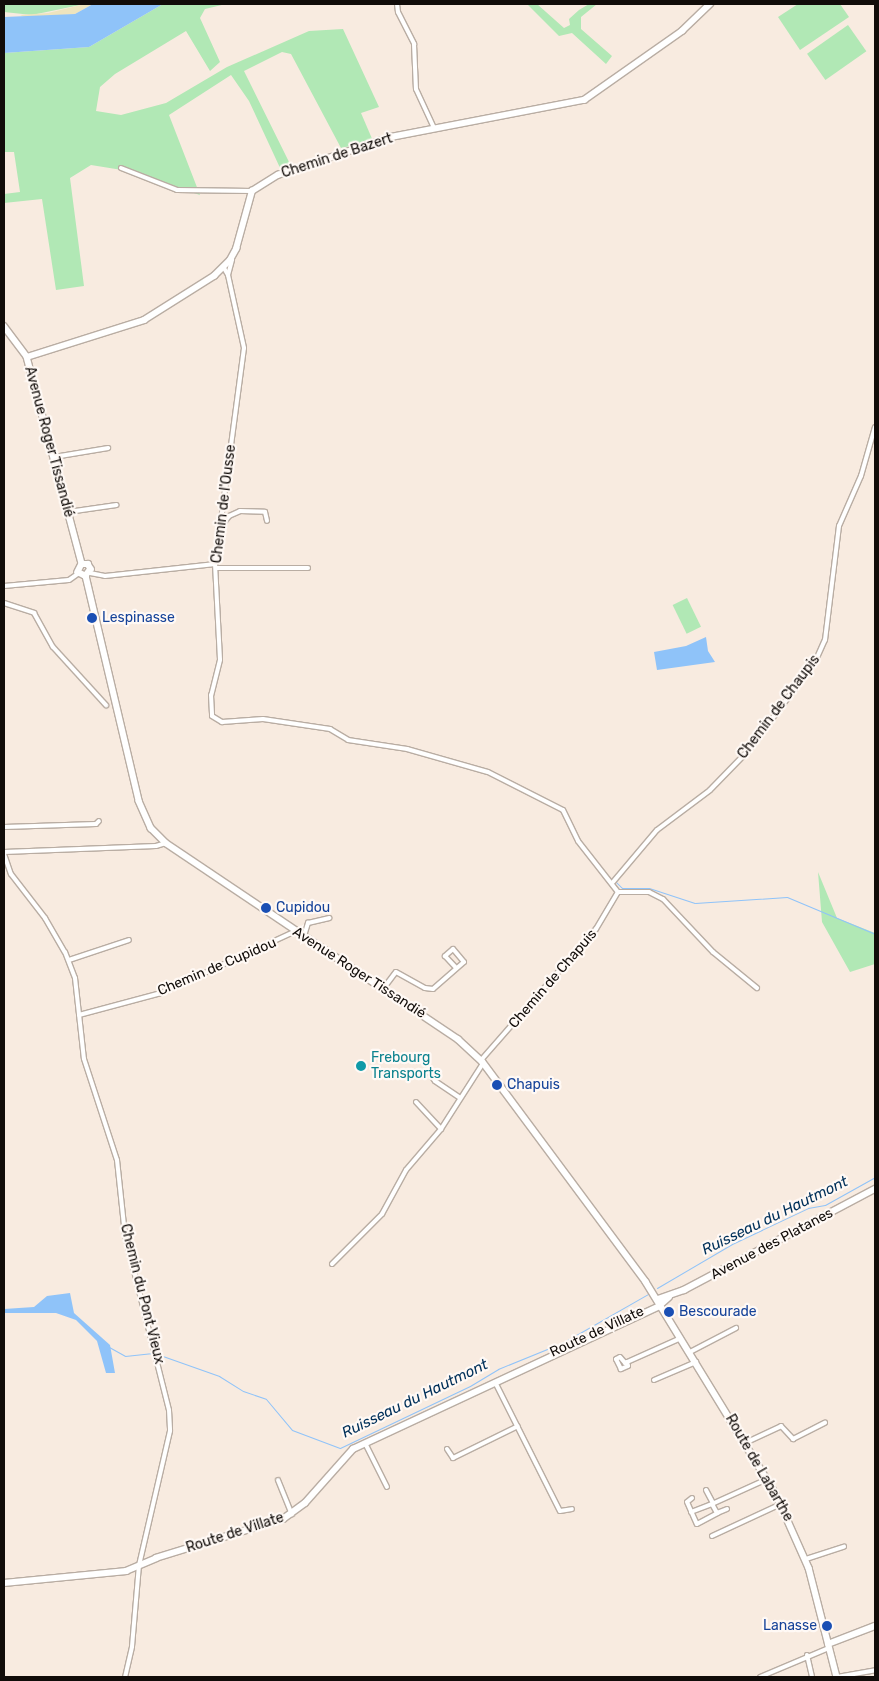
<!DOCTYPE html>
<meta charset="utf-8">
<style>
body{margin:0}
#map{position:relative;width:879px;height:1681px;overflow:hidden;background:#f8ebe0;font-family:Rubik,sans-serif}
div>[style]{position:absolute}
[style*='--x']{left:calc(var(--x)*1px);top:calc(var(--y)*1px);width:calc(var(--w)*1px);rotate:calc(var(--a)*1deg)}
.green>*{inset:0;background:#b1e8b5;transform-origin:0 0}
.sand>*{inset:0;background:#eee4be}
.water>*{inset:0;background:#8fc3f9}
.stream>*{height:1px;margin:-0.5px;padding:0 0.5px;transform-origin:0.5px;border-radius:0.5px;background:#8fc3f9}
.roads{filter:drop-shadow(1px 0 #b9ada3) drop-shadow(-1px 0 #b9ada3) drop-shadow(0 1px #b9ada3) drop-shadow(0 -1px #b9ada3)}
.street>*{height:4px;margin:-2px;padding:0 2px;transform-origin:2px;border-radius:2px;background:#fff}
.secondary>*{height:5.5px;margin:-2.75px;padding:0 2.75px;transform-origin:2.75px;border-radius:2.75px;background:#fff}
.dots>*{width:14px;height:14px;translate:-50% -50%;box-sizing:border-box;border:2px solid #fff9f5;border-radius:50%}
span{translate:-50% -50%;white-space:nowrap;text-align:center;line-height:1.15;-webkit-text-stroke:4.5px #fff9f5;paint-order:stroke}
.street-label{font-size:14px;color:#110c09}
.transit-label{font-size:14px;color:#164399}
.left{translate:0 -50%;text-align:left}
.right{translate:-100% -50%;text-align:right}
.culture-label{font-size:14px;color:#0d838f}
.water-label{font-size:15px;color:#003059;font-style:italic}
.frame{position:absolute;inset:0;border:5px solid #110c09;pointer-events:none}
</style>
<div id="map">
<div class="green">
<i style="clip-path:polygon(4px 4px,85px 4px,32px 15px,4px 12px)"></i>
<i style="clip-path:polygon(163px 4px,226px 4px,205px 9px,200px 18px,220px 62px,210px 71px,186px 31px,115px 74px,100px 87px,96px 111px,121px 115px,166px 103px,227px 67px,309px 31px,343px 29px,379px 107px,361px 113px,373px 141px,341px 148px,291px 54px,282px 52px,244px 71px,291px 166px,281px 170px,249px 101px,231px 75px,169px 115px,200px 195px,122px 170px,91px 165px,70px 178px,84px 286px,56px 290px,42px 199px,4px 203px,4px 194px,20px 192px,14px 152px,4px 152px,4px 53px,89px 47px)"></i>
<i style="clip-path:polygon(527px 4px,537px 4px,564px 28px,570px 25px,569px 19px,579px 10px,589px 4px,597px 4px,581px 17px,581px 29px,612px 56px,606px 64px,572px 33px,559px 36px)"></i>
<i style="clip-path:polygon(798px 4px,840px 4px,849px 17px,800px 50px,778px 17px)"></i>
<i style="left:848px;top:25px;width:32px;height:50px;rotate:55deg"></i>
<i style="left:687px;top:598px;width:32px;height:16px;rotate:64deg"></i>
<i style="clip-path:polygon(818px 872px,837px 918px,875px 933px,875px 964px,850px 972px,822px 922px)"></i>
</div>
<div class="sand">
<i style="clip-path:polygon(85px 4px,93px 4px,75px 14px,27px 18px,20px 15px,48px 13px)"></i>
</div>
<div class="water">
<i style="clip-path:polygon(93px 4px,163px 4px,89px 47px,4px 53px,4px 17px,75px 14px)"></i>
<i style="clip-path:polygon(706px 637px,708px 651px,715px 662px,657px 670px,654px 652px,686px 646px)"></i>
<i style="clip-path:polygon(70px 1293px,74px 1313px,110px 1345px,115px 1373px,106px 1373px,97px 1341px,76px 1320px,56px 1313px,4px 1313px,4px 1309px,34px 1307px,47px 1296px)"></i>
</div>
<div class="stream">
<i style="--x:615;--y:881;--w:10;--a:45"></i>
<i style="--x:622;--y:888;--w:27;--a:0"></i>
<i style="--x:649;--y:888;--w:48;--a:18.1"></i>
<i style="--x:695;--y:903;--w:92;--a:-3.7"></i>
<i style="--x:787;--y:897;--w:95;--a:22.8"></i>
<i style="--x:657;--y:1288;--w:87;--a:-30.4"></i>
<i style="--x:732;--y:1244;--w:84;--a:-25.3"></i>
<i style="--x:808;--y:1208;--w:17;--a:-10"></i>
<i style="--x:825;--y:1205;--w:57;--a:-29.2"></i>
<i style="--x:109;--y:1347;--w:18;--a:29"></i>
<i style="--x:125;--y:1356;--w:28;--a:-6"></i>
<i style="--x:157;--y:1354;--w:66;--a:19.5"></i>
<i style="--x:219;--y:1376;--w:28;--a:32"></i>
<i style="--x:243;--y:1391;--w:24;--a:19"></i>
<i style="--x:266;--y:1399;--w:40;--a:50"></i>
<i style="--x:292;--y:1430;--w:51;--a:20.6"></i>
<i style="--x:340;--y:1448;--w:144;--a:-25.5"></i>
<i style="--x:470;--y:1386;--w:33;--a:-31"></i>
<i style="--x:498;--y:1369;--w:71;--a:-22.2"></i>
<i style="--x:564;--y:1342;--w:97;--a:-29.7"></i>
</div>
<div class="roads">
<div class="street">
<i style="--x:397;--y:4;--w:8;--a:83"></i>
<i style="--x:398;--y:12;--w:36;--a:63"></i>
<i style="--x:414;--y:44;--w:45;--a:87.5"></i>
<i style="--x:416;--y:89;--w:43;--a:65.2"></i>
<i style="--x:121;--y:168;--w:60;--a:21.4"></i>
<i style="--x:177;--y:190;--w:75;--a:0.8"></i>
<i style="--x:224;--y:268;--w:8;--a:60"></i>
<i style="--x:228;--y:275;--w:75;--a:77.6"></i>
<i style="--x:244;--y:348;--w:218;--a:97.6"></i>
<i style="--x:215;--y:564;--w:96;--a:87"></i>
<i style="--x:220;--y:660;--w:36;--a:104"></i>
<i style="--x:211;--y:695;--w:21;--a:87"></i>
<i style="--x:212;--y:716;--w:12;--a:31"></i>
<i style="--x:222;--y:722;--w:41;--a:-4.2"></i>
<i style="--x:263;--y:719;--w:68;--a:8.5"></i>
<i style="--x:330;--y:729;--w:21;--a:31"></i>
<i style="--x:348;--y:740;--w:60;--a:8.7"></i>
<i style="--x:407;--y:749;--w:84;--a:15.9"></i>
<i style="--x:488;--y:772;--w:84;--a:26.9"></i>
<i style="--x:563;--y:810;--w:34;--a:64"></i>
<i style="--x:578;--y:841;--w:65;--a:51.9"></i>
<i style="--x:228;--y:275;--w:16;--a:-75"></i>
<i style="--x:54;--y:457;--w:55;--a:-9.5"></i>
<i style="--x:68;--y:512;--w:49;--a:-8.3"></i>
<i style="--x:221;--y:526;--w:13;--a:-51"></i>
<i style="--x:229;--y:516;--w:12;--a:-24"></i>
<i style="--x:240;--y:511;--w:25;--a:2"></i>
<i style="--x:265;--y:512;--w:9;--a:77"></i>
<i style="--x:216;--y:568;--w:92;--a:0"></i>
<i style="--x:90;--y:573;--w:15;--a:11"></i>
<i style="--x:105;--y:576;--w:111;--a:-6.2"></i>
<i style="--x:4;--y:586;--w:65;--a:-5.3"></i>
<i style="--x:69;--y:580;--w:12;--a:-35"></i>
<i style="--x:4;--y:603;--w:32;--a:18"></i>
<i style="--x:34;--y:613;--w:39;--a:61"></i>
<i style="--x:53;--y:647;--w:79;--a:47.6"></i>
<i style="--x:4;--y:827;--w:92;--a:-1.9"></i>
<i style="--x:96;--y:824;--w:4;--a:-45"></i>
<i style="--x:4;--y:852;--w:152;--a:-2.3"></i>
<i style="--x:156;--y:846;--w:10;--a:-17"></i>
<i style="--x:4;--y:854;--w:21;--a:71"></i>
<i style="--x:11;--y:874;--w:56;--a:52.3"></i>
<i style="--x:45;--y:918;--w:39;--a:60"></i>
<i style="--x:65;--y:952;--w:28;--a:69"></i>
<i style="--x:75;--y:978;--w:81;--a:83.7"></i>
<i style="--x:84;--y:1059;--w:106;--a:71.9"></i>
<i style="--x:117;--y:1160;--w:75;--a:83.9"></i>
<i style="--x:125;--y:1235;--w:180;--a:75.9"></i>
<i style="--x:169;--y:1410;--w:21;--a:87"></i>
<i style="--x:170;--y:1431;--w:138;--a:103"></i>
<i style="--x:139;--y:1565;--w:82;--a:94.9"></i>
<i style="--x:132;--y:1647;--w:31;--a:103"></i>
<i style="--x:613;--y:882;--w:68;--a:-49.8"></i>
<i style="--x:657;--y:830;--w:66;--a:-37"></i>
<i style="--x:710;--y:790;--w:53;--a:-45.8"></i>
<i style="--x:747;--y:752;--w:113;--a:-52.9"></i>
<i style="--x:815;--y:662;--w:24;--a:-66"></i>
<i style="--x:825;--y:640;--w:115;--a:-83"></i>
<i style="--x:839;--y:526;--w:55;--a:-66.3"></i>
<i style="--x:861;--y:476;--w:51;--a:-74.1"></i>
<i style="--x:618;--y:892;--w:31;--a:0"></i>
<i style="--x:649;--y:892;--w:16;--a:27"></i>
<i style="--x:663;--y:899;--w:73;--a:46.7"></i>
<i style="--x:713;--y:952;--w:57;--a:39.3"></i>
<i style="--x:304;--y:936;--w:14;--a:-73"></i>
<i style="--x:308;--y:923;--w:22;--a:-13"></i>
<i style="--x:69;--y:960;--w:63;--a:-18.4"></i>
<i style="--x:383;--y:989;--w:21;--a:-53"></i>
<i style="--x:396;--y:972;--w:33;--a:29"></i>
<i style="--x:425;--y:988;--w:8;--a:7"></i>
<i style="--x:433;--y:989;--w:41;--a:-41.1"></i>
<i style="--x:464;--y:962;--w:17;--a:-130"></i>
<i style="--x:453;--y:949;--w:11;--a:139"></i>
<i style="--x:445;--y:956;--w:16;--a:47"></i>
<i style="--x:79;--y:1015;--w:85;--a:-15"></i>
<i style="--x:161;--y:993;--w:149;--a:-24.7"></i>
<i style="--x:428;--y:1071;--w:12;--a:55"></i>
<i style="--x:435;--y:1081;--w:30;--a:34"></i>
<i style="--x:416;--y:1102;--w:37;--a:47"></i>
<i style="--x:332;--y:1264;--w:71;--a:-45"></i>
<i style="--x:382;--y:1214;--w:50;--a:-61.4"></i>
<i style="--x:406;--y:1170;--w:54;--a:-49.5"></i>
<i style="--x:441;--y:1129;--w:76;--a:-57.4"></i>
<i style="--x:482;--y:1065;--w:6;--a:-90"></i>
<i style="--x:482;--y:1059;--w:173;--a:-48.8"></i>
<i style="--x:596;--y:929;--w:43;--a:-59.3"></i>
<i style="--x:690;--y:1352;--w:52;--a:-27.6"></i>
<i style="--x:627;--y:1362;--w:4;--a:76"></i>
<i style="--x:628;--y:1366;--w:8;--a:157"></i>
<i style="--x:621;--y:1369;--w:11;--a:-117"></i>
<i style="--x:616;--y:1359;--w:4;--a:-27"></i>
<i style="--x:620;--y:1357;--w:8;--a:50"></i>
<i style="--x:625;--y:1363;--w:61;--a:-24.1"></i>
<i style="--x:654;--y:1380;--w:46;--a:-23.2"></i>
<i style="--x:495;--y:1382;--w:144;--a:63.3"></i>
<i style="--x:560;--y:1511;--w:12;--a:-9"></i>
<i style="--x:365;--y:1443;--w:49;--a:63.4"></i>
<i style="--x:745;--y:1443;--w:40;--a:-25"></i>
<i style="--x:781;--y:1426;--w:18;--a:47"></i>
<i style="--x:793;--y:1439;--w:36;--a:-27"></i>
<i style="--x:447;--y:1449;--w:11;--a:56"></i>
<i style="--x:453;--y:1458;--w:72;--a:-26.2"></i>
<i style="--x:278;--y:1480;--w:37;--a:68"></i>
<i style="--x:706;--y:1490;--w:15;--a:62"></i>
<i style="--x:692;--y:1498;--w:6;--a:141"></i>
<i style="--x:687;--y:1502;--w:24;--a:66"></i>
<i style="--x:697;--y:1524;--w:24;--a:-28"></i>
<i style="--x:727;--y:1509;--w:11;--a:158"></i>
<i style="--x:717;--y:1513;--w:10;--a:-119"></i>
<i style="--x:712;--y:1504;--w:60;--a:-24.4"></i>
<i style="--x:691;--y:1512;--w:22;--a:-21"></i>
<i style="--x:712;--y:1536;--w:76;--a:-24.9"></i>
<i style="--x:806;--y:1559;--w:40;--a:-18"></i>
<i style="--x:807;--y:1655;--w:23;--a:77"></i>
<i style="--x:760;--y:1677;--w:75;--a:-22.8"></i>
<i style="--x:837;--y:1677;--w:39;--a:-10"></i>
</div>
<div class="secondary">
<i style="--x:4;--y:326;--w:39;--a:53"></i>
<i style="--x:27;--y:357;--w:214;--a:75.1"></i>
<i style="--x:27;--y:357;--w:123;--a:-17.5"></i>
<i style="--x:144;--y:320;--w:83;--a:-32.2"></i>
<i style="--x:214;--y:276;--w:23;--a:-45"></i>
<i style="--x:230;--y:260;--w:13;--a:-61"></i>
<i style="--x:236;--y:249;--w:60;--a:-74.6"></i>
<i style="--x:252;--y:191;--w:31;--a:-32"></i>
<i style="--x:278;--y:175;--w:119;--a:-18.6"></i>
<i style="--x:391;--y:137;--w:197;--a:-10.9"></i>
<i style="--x:584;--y:100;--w:120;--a:-35.1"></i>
<i style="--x:682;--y:31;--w:39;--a:-44"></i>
<i style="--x:82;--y:564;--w:6;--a:0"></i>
<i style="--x:88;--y:564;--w:6;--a:59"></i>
<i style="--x:91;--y:569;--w:9;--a:126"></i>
<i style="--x:82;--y:564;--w:9;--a:117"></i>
<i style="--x:78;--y:572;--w:9;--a:27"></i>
<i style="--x:86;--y:576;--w:231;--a:76.7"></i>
<i style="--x:139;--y:801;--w:30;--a:66"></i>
<i style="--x:151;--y:828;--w:21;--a:45"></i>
<i style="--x:166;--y:843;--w:352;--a:33.9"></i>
<i style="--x:458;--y:1039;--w:33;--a:43"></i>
<i style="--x:482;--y:1061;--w:275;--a:53.4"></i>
<i style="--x:646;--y:1282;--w:249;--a:58.5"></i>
<i style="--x:776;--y:1494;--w:81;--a:66"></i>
<i style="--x:809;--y:1568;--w:113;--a:75.6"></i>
<i style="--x:658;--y:1299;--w:28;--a:-19"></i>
<i style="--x:684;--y:1290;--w:216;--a:-27.9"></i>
<i style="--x:4;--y:1583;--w:123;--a:-5.6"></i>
<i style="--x:126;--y:1571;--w:33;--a:-23"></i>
<i style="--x:156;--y:1558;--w:133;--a:-17.1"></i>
<i style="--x:283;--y:1519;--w:27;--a:-36"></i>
<i style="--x:305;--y:1503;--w:72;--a:-48.4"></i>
<i style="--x:353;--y:1449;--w:338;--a:-25"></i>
<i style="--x:659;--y:1306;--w:13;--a:-42"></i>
<i style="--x:828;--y:1644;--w:50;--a:-21"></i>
</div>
</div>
<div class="dots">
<i style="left:92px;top:618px;background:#1a4fb4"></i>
<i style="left:266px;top:908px;background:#1a4fb4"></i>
<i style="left:361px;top:1066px;background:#0f9aa8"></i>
<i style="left:497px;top:1085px;background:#1a4fb4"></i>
<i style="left:669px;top:1312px;background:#1a4fb4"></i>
<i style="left:827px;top:1626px;background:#1a4fb4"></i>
</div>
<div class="street-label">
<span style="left:337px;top:156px;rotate:-18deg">Chemin de Bazert</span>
<span style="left:49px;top:442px;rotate:75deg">Avenue Roger Tissandié</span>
<span style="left:224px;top:504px;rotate:-83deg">Chemin de l'Ousse</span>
<span style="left:779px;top:707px;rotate:-53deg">Chemin de Chaupis</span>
<span style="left:217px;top:967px;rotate:-23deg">Chemin de Cupidou</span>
<span style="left:359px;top:973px;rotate:33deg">Avenue Roger Tissandié</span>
<span style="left:553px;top:979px;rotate:-49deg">Chemin de Chapuis</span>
<span style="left:772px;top:1244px;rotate:-28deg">Avenue des Platanes</span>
<span style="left:142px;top:1294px;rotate:76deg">Chemin du Pont Vieux</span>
<span style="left:597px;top:1332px;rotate:-25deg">Route de Villate</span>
<span style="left:759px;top:1468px;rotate:60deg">Route de Labarthe</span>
<span style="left:235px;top:1533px;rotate:-18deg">Route de Villate</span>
</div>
<div class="transit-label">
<span class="left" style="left:102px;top:618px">Lespinasse</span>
<span class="left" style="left:276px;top:908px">Cupidou</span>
<span class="left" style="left:507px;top:1085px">Chapuis</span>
<span class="left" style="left:679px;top:1312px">Bescourade</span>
<span class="right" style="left:817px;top:1626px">Lanasse</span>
</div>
<div class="culture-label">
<span class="left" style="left:371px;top:1066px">Frebourg<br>Transports</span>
</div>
<div class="water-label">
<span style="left:775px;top:1216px;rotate:-26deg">Ruisseau du Hautmont</span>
<span style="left:415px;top:1399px;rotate:-26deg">Ruisseau du Hautmont</span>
</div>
<div class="frame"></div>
</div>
